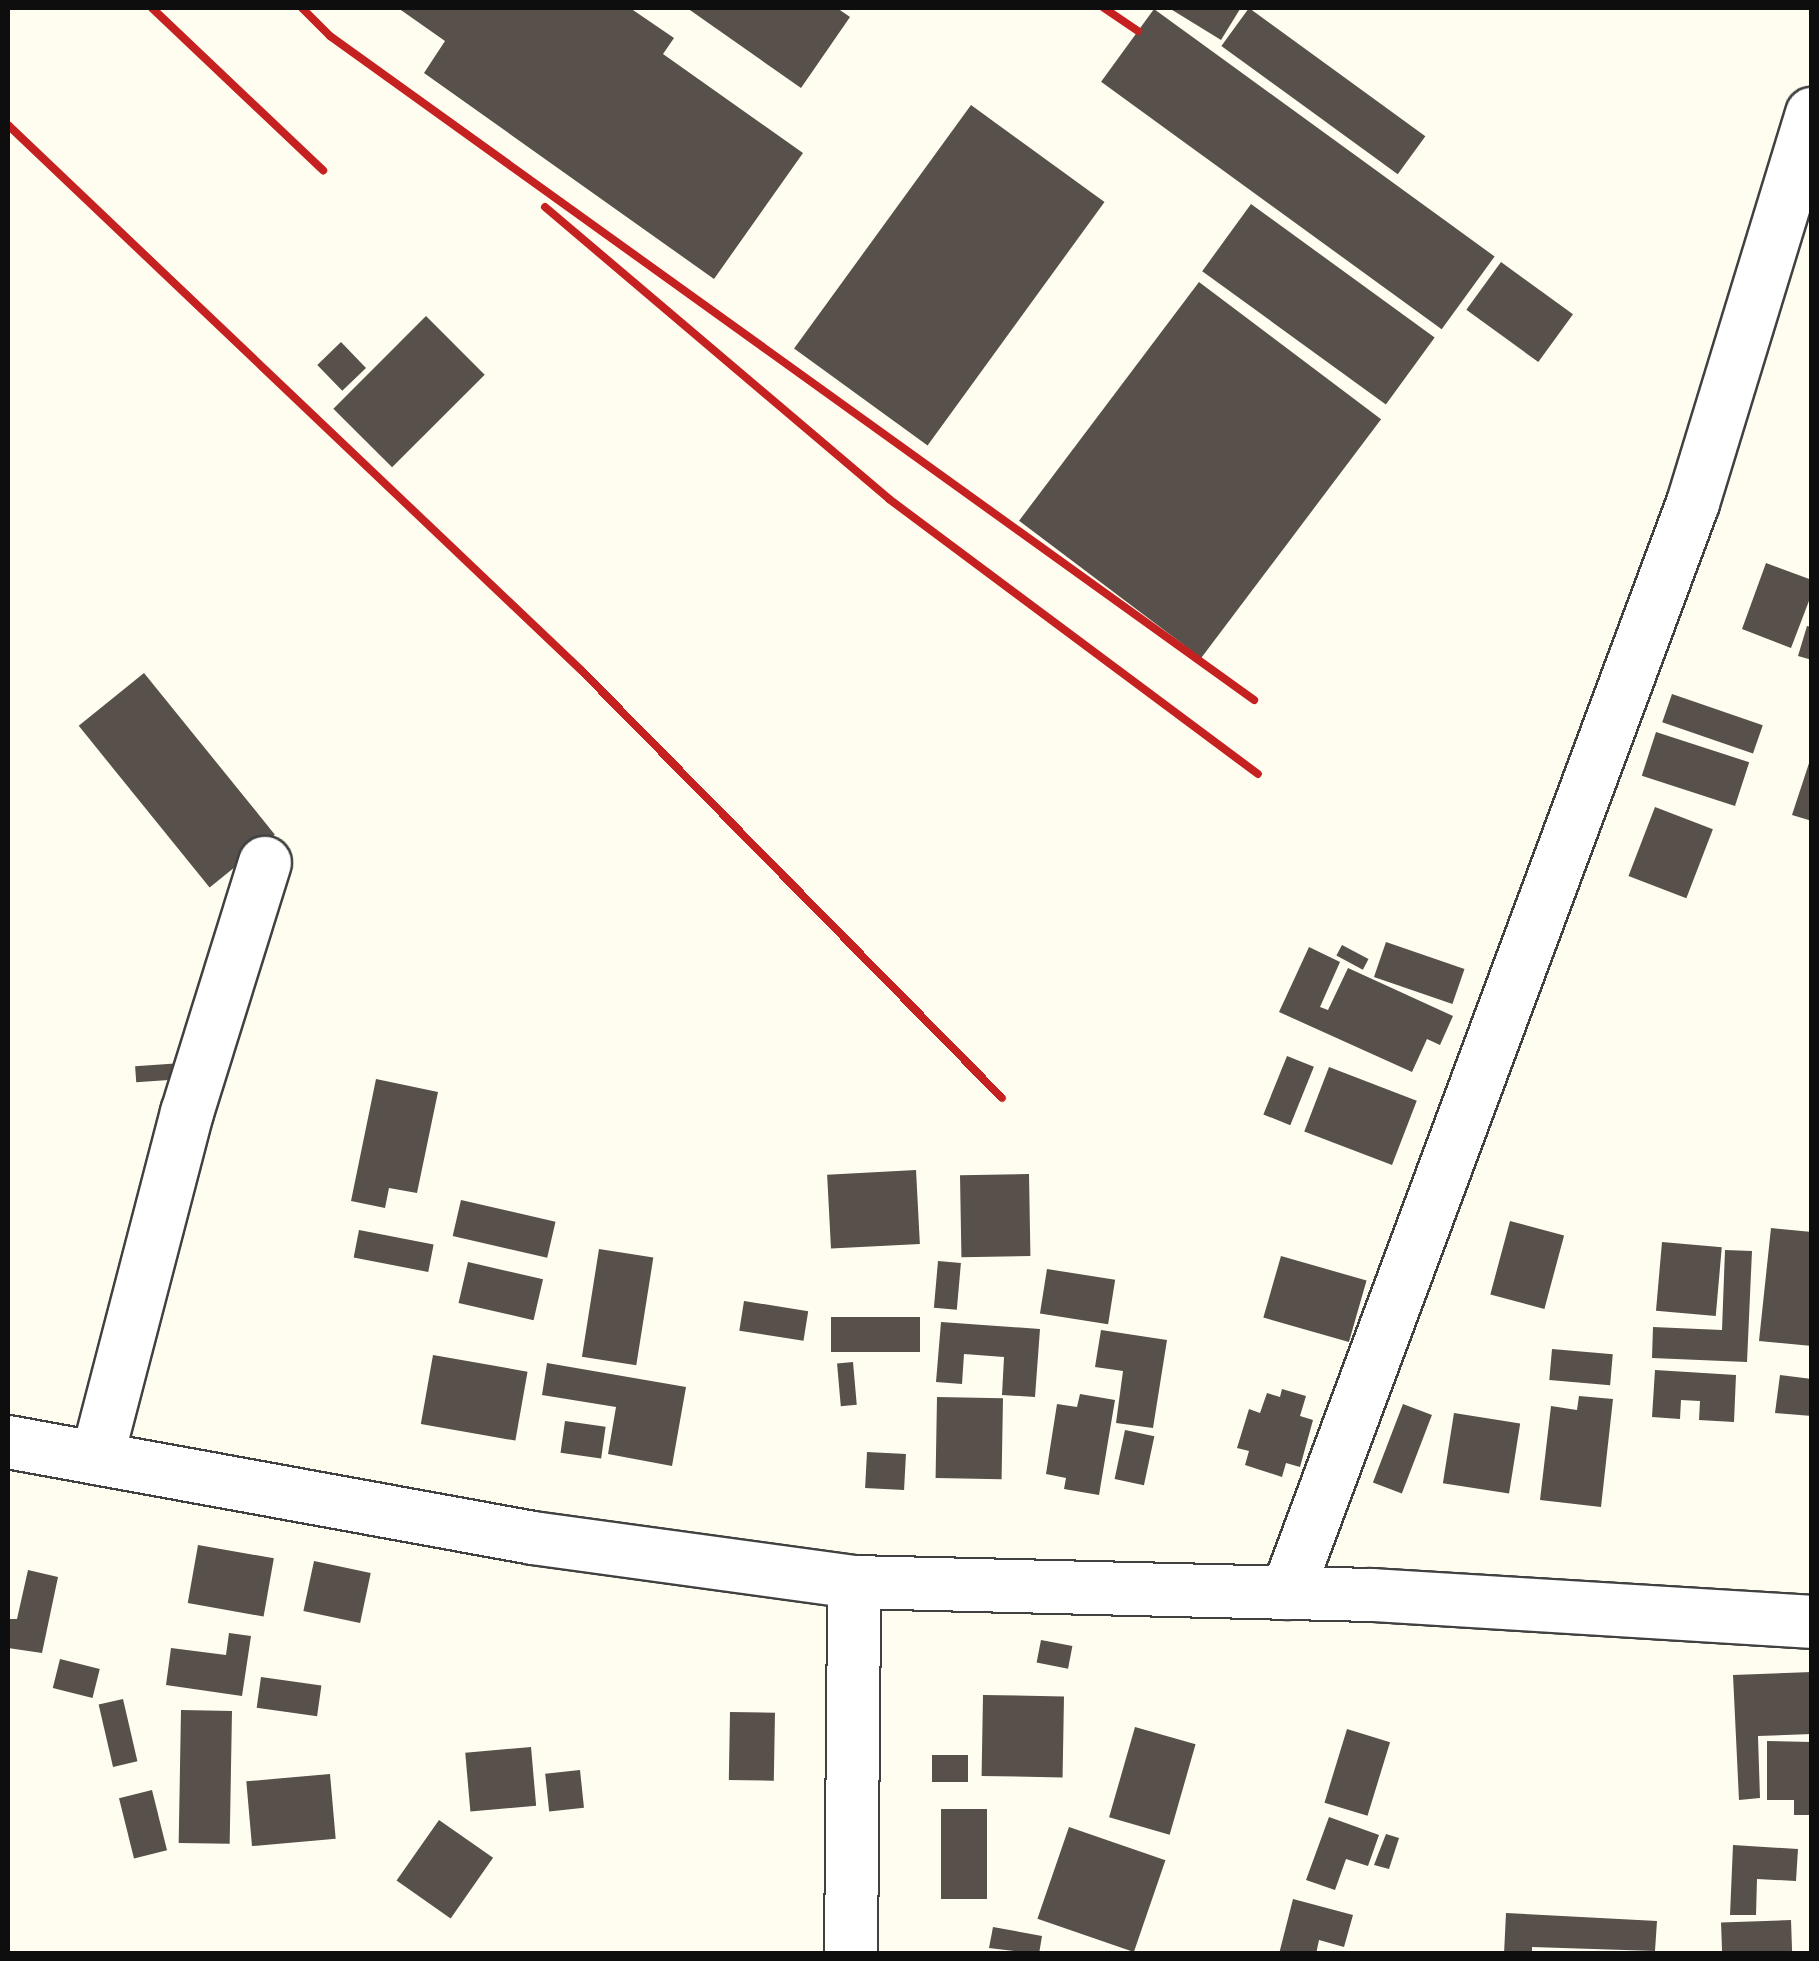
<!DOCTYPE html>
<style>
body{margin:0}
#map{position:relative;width:1819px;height:1961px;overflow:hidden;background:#fffdf0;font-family:Georgia,serif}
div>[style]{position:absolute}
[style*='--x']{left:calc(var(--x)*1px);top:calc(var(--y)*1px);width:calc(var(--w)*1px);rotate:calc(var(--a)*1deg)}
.building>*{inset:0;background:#58504a;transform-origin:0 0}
.roads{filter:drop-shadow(2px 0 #414141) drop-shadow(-2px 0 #414141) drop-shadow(0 2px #414141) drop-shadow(0 -2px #414141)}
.street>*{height:52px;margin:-26px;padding:0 26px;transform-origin:26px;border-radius:26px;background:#fff}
.rail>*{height:8px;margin:-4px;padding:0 4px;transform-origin:4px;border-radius:4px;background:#c52120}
span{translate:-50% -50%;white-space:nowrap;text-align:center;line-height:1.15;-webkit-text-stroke:10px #fff;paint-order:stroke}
.frame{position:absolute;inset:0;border:10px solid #0e0e0e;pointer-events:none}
</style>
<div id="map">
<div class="building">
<i style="clip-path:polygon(398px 8px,630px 8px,674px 38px,663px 54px,803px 153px,714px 279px,424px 73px,445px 41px)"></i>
<i style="clip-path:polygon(687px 8px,837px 8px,850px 17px,801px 88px)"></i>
<i style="clip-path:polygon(1169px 8px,1237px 8px,1240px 9px,1221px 40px)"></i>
<i style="left:1249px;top:8px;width:218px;height:47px;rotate:36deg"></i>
<i style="left:1154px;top:9px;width:421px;height:90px;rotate:36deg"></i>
<i style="left:971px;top:105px;width:165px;height:301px;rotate:36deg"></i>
<i style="left:1251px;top:204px;width:227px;height:83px;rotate:36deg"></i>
<i style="left:1501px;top:262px;width:89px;height:59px;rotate:36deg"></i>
<i style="left:1199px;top:282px;width:228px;height:299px;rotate:37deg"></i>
<i style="left:426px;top:316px;width:83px;height:131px;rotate:45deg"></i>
<i style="left:341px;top:342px;width:36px;height:33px;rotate:46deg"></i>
<i style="clip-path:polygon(1766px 563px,1812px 580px,1812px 593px,1791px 648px,1742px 629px)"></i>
<i style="clip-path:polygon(1807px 626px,1812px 627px,1812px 660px,1798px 656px)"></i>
<i style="left:144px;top:673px;width:208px;height:84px;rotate:51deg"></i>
<i style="left:1672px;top:694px;width:96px;height:30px;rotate:19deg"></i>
<i style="left:1656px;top:732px;width:98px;height:46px;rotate:18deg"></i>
<i style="clip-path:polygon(1812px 754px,1812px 821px,1792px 815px)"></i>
<i style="left:1655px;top:807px;width:62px;height:74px;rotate:21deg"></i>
<i style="left:1386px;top:942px;width:83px;height:37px;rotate:19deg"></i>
<i style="left:1342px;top:945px;width:30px;height:12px;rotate:28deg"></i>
<i style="clip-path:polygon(1309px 947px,1340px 962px,1320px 1007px,1328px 1010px,1348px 968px,1453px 1016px,1440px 1045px,1427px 1039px,1412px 1072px,1279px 1012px)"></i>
<i style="left:1287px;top:1056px;width:29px;height:63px;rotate:22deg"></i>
<i style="left:182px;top:1063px;width:16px;height:47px;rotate:86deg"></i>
<i style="left:1329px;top:1067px;width:94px;height:69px;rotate:21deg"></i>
<i style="clip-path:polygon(376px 1079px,438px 1092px,417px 1193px,389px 1188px,385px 1208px,351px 1201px)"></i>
<i style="left:916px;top:1170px;width:74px;height:89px;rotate:87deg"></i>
<i style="left:1029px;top:1174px;width:82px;height:69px;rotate:89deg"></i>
<i style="left:461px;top:1200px;width:97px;height:37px;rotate:13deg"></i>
<i style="left:1510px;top:1221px;width:56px;height:76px;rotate:15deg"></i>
<i style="clip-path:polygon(1771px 1228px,1812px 1232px,1812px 1346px,1759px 1341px)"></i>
<i style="left:359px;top:1230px;width:76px;height:28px;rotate:11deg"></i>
<i style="left:1662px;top:1242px;width:60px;height:69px;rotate:5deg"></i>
<i style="left:599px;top:1249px;width:55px;height:109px;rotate:9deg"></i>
<i style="clip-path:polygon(1725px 1250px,1752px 1251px,1747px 1362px,1652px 1358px,1653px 1327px,1722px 1330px)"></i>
<i style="left:1281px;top:1256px;width:89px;height:64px;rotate:16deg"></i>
<i style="left:938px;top:1261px;width:23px;height:47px;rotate:5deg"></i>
<i style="left:468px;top:1262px;width:77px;height:42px;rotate:13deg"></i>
<i style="left:1047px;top:1269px;width:69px;height:45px;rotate:9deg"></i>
<i style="left:744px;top:1301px;width:65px;height:30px;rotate:9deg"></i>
<i style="left:920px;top:1317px;width:35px;height:89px;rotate:90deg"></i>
<i style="clip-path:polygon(941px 1322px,1040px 1329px,1035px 1397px,1002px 1395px,1004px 1357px,964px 1354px,962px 1384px,936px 1382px)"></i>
<i style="clip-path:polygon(1101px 1330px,1167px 1340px,1153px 1428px,1116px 1423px,1123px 1371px,1095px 1367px)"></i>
<i style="left:1552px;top:1349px;width:61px;height:31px;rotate:5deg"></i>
<i style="left:433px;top:1355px;width:96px;height:70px;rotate:10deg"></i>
<i style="left:853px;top:1362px;width:43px;height:16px;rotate:85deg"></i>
<i style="clip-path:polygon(547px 1363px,686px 1387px,672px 1466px,608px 1454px,616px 1407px,542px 1395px)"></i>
<i style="clip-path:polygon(1655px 1370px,1736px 1375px,1734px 1422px,1699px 1420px,1700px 1401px,1681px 1400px,1680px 1419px,1652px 1417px)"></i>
<i style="clip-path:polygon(1780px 1375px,1812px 1379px,1812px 1416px,1775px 1413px)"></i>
<i style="clip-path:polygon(1282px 1389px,1306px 1396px,1300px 1416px,1313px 1420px,1300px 1467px,1286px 1463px,1282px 1477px,1245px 1465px,1249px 1451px,1237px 1448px,1249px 1409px,1260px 1413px,1267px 1393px,1280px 1397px)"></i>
<i style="clip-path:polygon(1080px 1394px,1115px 1400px,1099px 1495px,1064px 1489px,1066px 1478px,1046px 1474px,1057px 1404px,1077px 1407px)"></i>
<i style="clip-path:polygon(1579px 1396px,1613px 1399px,1601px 1507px,1540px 1500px,1551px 1406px,1577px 1410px)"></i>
<i style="left:937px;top:1397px;width:66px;height:81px;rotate:1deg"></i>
<i style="left:1403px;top:1404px;width:31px;height:84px;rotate:21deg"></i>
<i style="left:1454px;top:1413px;width:67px;height:71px;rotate:9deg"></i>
<i style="left:565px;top:1421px;width:41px;height:32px;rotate:8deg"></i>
<i style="left:1125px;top:1430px;width:30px;height:50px;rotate:12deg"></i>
<i style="left:867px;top:1452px;width:39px;height:36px;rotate:3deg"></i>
<i style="left:198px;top:1545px;width:77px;height:59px;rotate:10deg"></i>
<i style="left:314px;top:1561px;width:58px;height:51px;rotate:12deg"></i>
<i style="clip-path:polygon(28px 1570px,58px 1577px,42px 1653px,8px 1648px,8px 1619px,17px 1619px)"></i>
<i style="clip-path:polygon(229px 1633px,251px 1636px,242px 1696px,166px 1685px,171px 1648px,226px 1655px)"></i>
<i style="left:1041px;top:1640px;width:32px;height:23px;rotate:11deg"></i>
<i style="left:60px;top:1659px;width:41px;height:30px;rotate:14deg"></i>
<i style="clip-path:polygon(1812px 1672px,1812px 1734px,1758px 1736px,1760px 1798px,1739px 1800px,1733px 1675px)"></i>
<i style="left:261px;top:1677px;width:61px;height:31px;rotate:8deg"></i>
<i style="left:983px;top:1695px;width:81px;height:81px;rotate:1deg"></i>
<i style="left:123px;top:1699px;width:64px;height:25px;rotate:77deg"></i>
<i style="left:181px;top:1710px;width:51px;height:133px;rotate:1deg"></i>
<i style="left:730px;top:1712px;width:45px;height:68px;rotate:1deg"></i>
<i style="left:1135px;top:1727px;width:63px;height:94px;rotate:16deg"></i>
<i style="left:1347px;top:1729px;width:45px;height:77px;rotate:17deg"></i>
<i style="clip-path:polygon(1767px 1741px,1812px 1742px,1812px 1815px,1794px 1815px,1794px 1800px,1767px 1800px)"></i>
<i style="left:531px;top:1747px;width:59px;height:66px;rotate:85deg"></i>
<i style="left:968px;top:1755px;width:27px;height:36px;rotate:90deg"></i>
<i style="left:580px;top:1770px;width:38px;height:35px;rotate:84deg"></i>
<i style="left:330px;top:1774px;width:65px;height:84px;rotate:85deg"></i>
<i style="left:152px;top:1790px;width:62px;height:34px;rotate:76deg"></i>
<i style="left:941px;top:1809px;width:46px;height:90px"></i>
<i style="clip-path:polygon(1329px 1817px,1379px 1835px,1368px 1866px,1346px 1859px,1335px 1890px,1306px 1880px)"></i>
<i style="left:439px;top:1820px;width:66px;height:74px;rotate:35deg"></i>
<i style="left:1069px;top:1827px;width:102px;height:97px;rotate:19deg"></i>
<i style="clip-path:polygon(1386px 1834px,1399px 1838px,1389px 1869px,1374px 1865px)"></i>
<i style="clip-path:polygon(1733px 1845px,1798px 1849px,1796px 1881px,1757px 1879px,1756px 1915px,1730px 1915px)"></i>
<i style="clip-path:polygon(1293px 1899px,1353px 1915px,1344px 1947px,1319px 1940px,1316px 1954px,1279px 1954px)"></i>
<i style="clip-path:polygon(1506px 1913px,1657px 1921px,1655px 1951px,1532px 1947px,1532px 1954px,1504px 1954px)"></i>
<i style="left:1791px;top:1920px;width:34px;height:70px;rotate:88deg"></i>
<i style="clip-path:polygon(993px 1927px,1042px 1936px,1039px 1954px,989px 1948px)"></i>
</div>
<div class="roads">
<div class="street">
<i style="--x:8;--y:1442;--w:534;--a:10.36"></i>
<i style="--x:533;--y:1538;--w:324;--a:7.8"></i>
<i style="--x:854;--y:1582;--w:518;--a:1.44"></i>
<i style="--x:1372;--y:1595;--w:441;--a:3.5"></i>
<i style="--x:97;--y:1458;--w:357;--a:-75.4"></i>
<i style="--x:187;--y:1113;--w:262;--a:-72.7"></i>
<i style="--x:1287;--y:1593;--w:1163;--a:-69.57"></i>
<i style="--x:1693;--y:503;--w:407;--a:-73"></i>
<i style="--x:851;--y:1954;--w:372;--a:-89.5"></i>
</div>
</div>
<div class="rail">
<i style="--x:152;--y:8;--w:236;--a:43.5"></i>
<i style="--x:302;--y:8;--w:40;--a:45"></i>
<i style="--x:330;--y:36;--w:1138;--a:35.7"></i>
<i style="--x:1104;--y:8;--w:41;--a:34.1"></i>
<i style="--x:8;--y:125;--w:791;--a:43.57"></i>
<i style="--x:581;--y:670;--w:600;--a:45.47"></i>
<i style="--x:545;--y:207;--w:451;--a:40.3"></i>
<i style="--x:889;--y:499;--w:460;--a:36.7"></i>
</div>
<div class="frame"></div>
</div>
